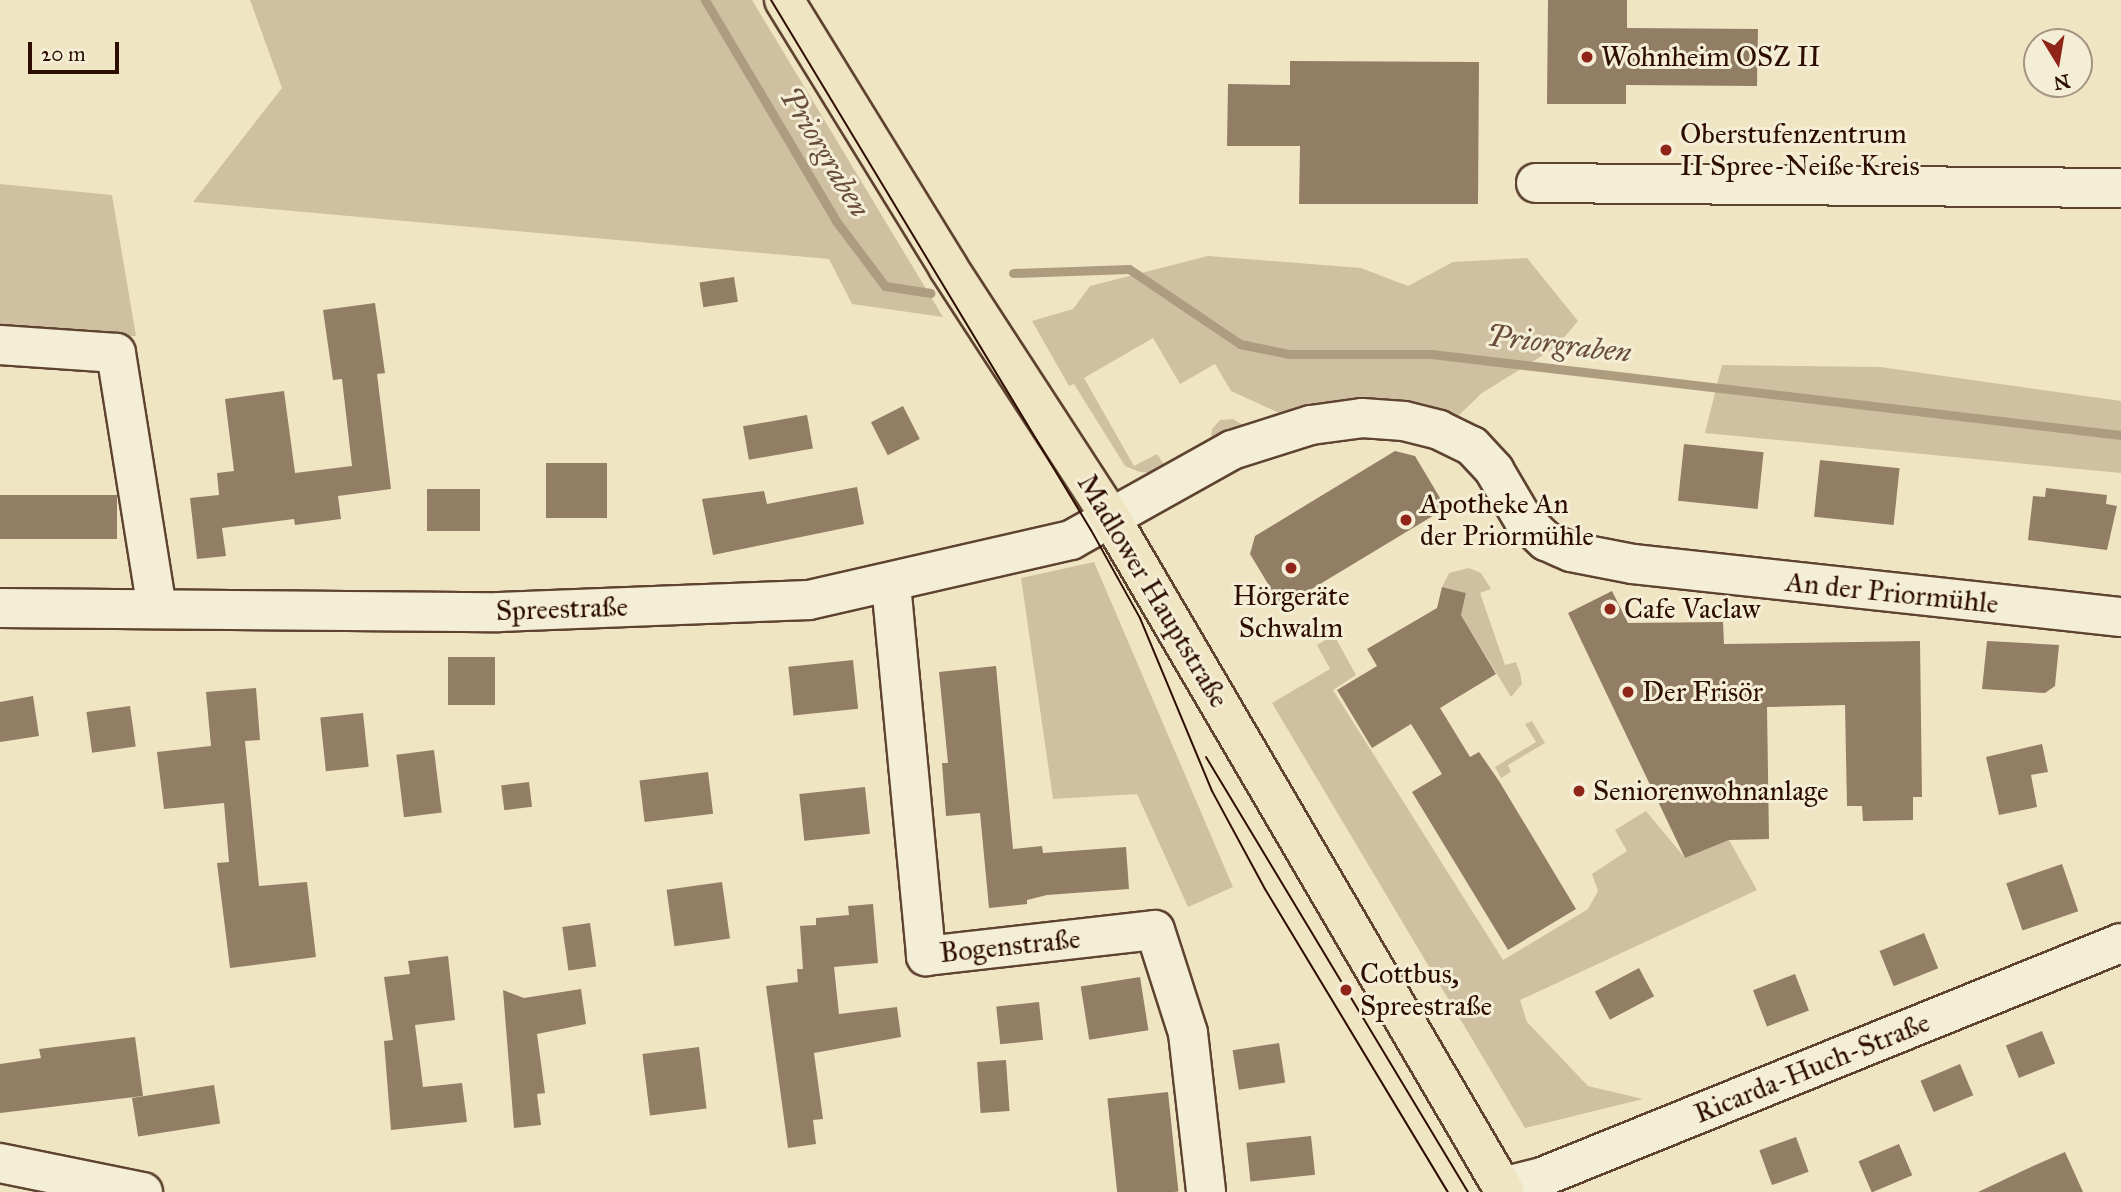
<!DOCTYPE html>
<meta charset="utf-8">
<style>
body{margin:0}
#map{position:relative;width:2121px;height:1192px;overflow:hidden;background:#f0e5c2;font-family:"IM FELL Great Primer",serif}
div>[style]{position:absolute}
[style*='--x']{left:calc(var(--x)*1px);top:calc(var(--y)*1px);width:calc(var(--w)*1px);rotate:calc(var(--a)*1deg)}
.green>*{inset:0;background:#cfc0a1}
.stream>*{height:9px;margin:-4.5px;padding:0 4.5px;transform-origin:4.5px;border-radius:4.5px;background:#ae9c80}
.building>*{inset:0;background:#927d65;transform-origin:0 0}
.roads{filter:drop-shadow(2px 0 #5e4330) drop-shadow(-2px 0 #5e4330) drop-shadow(0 2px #5e4330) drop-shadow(0 -2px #5e4330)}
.minor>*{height:38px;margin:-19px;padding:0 19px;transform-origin:19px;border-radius:19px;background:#f5eed7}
.major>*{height:38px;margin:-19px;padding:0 19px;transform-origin:19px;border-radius:19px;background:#f0e5c2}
.tram>*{height:2px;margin:-1px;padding:0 1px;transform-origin:1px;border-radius:1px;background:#2d0d00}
.dots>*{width:19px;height:19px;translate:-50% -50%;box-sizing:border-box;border:4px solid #f5eed7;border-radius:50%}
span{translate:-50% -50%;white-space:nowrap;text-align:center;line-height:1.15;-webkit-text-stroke:6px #f5eed7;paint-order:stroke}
.poi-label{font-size:28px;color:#2d0d00}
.left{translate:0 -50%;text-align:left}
.street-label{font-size:28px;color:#2d0d00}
.water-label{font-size:30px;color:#674d3a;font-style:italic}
.north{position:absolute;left:2023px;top:28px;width:70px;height:70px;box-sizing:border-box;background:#f5eed7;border:2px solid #a59481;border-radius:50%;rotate:169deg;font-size:19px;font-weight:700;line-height:28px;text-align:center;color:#2d0d00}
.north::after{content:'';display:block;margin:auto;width:24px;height:32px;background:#8f2418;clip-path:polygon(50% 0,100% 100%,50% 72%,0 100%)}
.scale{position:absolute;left:28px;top:42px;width:91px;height:32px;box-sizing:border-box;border:4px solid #2d0d00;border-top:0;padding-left:9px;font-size:21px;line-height:24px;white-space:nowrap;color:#2d0d00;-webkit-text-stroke:5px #f5eed7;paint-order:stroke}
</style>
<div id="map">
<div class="green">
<i style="clip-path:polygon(250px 0,752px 0,943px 317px,852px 304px,829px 259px,193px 202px,282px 88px)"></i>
<i style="clip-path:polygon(0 184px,112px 195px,136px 336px,0 332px)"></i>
<i style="clip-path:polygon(1208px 256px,1361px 268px,1408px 286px,1453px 262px,1527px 258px,1578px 321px,1556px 347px,1482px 393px,1457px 417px,1408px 407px,1286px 416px,1231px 391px,1215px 364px,1180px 384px,1153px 338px,1084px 378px,1134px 466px,1157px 454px,1165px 466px,1211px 441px,1212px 429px,1220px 420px,1233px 419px,1248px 428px,1160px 473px,1140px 472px,1125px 466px,1074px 384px,1069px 386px,1032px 321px,1073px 309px,1090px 286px)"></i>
<i style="clip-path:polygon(1722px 365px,1880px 367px,2121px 401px,2121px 473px,1705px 433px)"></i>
<i style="clip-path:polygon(1094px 562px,1233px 887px,1188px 907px,1137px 794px,1053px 799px,1021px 578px)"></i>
<i style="clip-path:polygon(1469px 568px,1481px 573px,1491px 589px,1480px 593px,1505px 665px,1516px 662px,1520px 673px,1522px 684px,1511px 697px,1461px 615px,1466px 593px,1442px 587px,1449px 573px)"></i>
<i style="clip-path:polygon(1334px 635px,1356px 675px,1333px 690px,1503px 960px,1588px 909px,1598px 891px,1592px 874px,1627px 851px,1615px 830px,1646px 811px,1685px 858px,1729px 840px,1757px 890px,1520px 1000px,1527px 1022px,1588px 1086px,1643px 1099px,1525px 1128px,1272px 703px,1330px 669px,1317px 645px)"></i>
<i style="clip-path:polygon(1532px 721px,1545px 743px,1508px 765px,1511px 772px,1501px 778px,1495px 767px,1536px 742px,1525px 724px)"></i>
</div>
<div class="stream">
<i style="--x:705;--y:0;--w:257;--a:59.3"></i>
<i style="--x:836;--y:221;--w:81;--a:53"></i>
<i style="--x:885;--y:286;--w:46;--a:8.8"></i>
<i style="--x:1013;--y:273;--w:116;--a:-2"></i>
<i style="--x:1129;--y:269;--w:134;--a:34"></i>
<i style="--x:1240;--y:344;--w:50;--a:11.5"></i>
<i style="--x:1289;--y:354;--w:142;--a:0"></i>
<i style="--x:1431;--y:354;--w:695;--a:6.7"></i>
</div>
<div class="building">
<i style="clip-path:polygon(1548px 0,1627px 0,1627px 28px,1758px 29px,1757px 86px,1626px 85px,1626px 104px,1547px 104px)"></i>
<i style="clip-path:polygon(1290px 61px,1479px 62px,1478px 204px,1299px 204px,1300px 146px,1227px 146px,1228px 84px,1290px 85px)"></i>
<i style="left:734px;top:277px;width:25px;height:35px;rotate:81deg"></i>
<i style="clip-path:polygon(375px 303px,385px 373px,377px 374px,391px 489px,338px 496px,341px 519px,295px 525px,294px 519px,222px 528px,226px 556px,197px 559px,190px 498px,219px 495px,217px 473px,234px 471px,225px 399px,284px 391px,295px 473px,352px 466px,342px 379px,333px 380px,323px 310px)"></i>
<i style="left:903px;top:406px;width:37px;height:36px;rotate:63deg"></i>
<i style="left:807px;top:415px;width:34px;height:65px;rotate:80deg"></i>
<i style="left:1684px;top:444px;width:80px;height:57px;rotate:6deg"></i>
<i style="clip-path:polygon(1395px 451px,1415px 456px,1446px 508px,1282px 607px,1250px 554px,1255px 536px)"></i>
<i style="left:1820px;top:460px;width:80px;height:57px;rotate:6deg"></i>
<i style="left:546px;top:463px;width:61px;height:55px"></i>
<i style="clip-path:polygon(857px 487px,864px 524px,713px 555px,702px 499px,764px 491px,767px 504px)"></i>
<i style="clip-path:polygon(2046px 488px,2107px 495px,2106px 504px,2117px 506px,2107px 550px,2028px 540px,2033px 496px,2045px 497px)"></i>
<i style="left:480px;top:489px;width:42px;height:53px;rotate:90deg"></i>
<i style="left:0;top:495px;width:117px;height:44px"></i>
<i style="clip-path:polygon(1442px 587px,1466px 593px,1461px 615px,1496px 674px,1440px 708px,1470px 757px,1479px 752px,1499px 781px,1576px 909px,1508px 950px,1412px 792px,1442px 774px,1411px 724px,1372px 748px,1337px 690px,1377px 666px,1367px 649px,1437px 608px)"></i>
<i style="clip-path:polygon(1612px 591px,1628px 623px,1723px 622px,1724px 644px,1920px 641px,1922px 797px,1913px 797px,1913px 820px,1863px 821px,1862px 806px,1847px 806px,1845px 705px,1767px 707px,1769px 839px,1729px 840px,1685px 858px,1568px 613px)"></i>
<i style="clip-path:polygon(1987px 641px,2059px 645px,2055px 686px,2045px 693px,1982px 689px)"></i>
<i style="left:448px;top:657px;width:47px;height:48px"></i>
<i style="left:853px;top:660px;width:49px;height:65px;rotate:84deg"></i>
<i style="clip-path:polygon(996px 666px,1013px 849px,1042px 846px,1043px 853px,1126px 847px,1129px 889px,1047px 895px,1027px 900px,1027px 904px,989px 908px,980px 813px,946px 816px,942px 763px,948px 763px,939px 672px)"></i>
<i style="clip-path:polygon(256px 688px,260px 740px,245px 741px,259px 886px,307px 882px,316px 957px,230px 968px,217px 863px,229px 862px,224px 803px,164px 809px,157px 752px,211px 746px,206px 692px)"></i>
<i style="clip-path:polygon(33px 696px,39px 736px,0 742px,0 702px)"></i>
<i style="left:130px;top:706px;width:41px;height:44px;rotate:82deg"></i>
<i style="left:363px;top:713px;width:54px;height:43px;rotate:84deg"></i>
<i style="clip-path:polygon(2042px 744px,2048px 772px,2031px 775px,2037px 807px,1999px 815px,1986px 757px)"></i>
<i style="left:434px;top:750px;width:63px;height:38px;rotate:83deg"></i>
<i style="left:708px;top:772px;width:42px;height:69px;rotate:83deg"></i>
<i style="left:529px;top:782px;width:25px;height:28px;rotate:83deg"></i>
<i style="left:865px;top:787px;width:47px;height:66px;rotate:84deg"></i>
<i style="left:2062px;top:864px;width:50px;height:59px;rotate:71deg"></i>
<i style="left:722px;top:882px;width:57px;height:56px;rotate:82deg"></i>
<i style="clip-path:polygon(873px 904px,878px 963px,834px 967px,839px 1014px,897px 1007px,901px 1037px,814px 1053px,823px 1119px,813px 1120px,816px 1144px,788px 1148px,766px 986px,798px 982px,797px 969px,803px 969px,800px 926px,816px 925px,816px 918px,849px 915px,848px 906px)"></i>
<i style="left:590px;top:923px;width:44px;height:28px;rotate:82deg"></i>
<i style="left:1924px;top:933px;width:38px;height:48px;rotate:68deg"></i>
<i style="clip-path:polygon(448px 956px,455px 1020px,415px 1025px,423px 1087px,462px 1083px,467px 1122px,391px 1130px,384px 1041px,393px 1040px,384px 977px,410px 974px,408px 961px)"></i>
<i style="left:1639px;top:968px;width:32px;height:50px;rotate:62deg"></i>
<i style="left:1795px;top:974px;width:39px;height:45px;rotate:69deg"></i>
<i style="left:1140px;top:977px;width:54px;height:60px;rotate:81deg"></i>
<i style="clip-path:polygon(581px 989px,586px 1024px,537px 1034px,545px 1093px,537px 1094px,541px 1125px,514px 1128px,503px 990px,524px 998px)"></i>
<i style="left:1039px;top:1002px;width:38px;height:43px;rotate:84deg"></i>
<i style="left:2042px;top:1031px;width:35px;height:39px;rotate:68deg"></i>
<i style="clip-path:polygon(135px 1037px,143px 1096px,0 1113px,0 1064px,41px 1058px,39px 1049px)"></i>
<i style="left:1279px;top:1043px;width:40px;height:47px;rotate:81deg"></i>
<i style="left:699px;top:1047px;width:62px;height:57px;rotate:83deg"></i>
<i style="left:1006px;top:1060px;width:51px;height:29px;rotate:86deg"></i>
<i style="left:1960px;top:1064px;width:34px;height:43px;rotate:67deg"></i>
<i style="left:214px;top:1085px;width:39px;height:83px;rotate:81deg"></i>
<i style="left:1168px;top:1092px;width:100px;height:61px;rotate:84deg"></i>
<i style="left:1311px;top:1136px;width:39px;height:65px;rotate:84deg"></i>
<i style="left:1796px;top:1137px;width:37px;height:39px;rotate:70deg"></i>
<i style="left:1899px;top:1144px;width:34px;height:44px;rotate:67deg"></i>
<i style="clip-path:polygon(2065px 1152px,2083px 1192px,1978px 1192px,2031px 1167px)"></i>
</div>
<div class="roads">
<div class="minor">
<i style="--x:1536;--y:183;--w:585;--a:0.49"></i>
<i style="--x:0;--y:345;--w:116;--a:3.9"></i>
<i style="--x:116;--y:353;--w:259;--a:80.9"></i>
<i style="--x:891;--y:584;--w:374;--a:84.6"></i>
<i style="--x:926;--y:956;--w:230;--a:-6.5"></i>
<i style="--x:1155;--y:930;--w:108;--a:72.2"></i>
<i style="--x:1188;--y:1033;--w:160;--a:83.5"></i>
<i style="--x:0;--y:608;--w:499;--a:0.5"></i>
<i style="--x:499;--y:612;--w:310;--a:-2.2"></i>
<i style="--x:809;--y:600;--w:269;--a:-12.9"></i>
<i style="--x:1071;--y:540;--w:184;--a:-29.2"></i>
<i style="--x:1232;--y:450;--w:83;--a:-17.6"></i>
<i style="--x:1311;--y:425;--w:51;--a:-7.8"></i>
<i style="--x:1362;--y:418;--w:42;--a:4.1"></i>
<i style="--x:1404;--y:421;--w:36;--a:14"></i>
<i style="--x:1439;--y:430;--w:37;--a:26"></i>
<i style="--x:1472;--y:446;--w:33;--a:47"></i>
<i style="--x:1494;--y:470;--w:57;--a:59.4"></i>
<i style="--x:1523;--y:519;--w:32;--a:44"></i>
<i style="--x:1546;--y:541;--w:27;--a:24"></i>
<i style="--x:1571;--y:552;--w:63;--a:11"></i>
<i style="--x:1633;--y:564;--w:491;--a:6.2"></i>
<i style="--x:0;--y:1163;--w:146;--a:11.5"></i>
<i style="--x:1502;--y:1187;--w:41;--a:-14"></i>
<i style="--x:1542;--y:1177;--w:624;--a:-22.01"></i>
</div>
<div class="major">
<i style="--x:784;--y:0;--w:313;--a:58.4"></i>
<i style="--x:948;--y:267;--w:302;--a:57"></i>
<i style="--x:1112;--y:520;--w:778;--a:59.68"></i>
</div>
</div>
<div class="tram">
<i style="--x:771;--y:0;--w:619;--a:58.88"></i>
<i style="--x:1091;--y:530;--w:101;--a:60.9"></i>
<i style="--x:1140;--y:618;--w:187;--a:67.4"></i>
<i style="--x:1212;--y:791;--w:111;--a:61.6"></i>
<i style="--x:1265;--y:889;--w:354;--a:58.9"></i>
<i style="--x:1206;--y:757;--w:508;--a:58.94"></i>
</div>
<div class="dots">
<i style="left:1587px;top:57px;background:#8f2418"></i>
<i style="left:1666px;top:150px;background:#8f2418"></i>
<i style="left:1406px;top:520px;background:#8f2418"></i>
<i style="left:1291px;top:568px;background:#8f2418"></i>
<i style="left:1610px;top:609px;background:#8f2418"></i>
<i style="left:1628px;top:692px;background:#8f2418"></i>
<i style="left:1579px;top:791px;background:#8f2418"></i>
<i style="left:1346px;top:990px;background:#8f2418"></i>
</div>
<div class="poi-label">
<span class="left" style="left:1601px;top:57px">Wohnheim OSZ II</span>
<span class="left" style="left:1680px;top:150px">Oberstufenzentrum<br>II Spree-Neiße Kreis</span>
<span class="left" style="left:1420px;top:520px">Apotheke An<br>der Priormühle</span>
<span style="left:1291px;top:612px">Hörgeräte<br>Schwalm</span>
<span class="left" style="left:1624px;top:609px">Cafe Vaclaw</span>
<span class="left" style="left:1642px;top:692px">Der Frisör</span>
<span class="left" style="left:1593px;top:791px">Seniorenwohnanlage</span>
<span class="left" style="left:1360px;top:990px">Cottbus,<br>Spreestraße</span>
</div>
<div class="street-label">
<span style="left:1153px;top:591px;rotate:59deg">Madlower Hauptstraße</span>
<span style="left:1892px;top:593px;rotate:6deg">An der Priormühle</span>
<span style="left:562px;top:609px;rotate:-2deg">Spreestraße</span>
<span style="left:1010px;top:946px;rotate:-6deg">Bogenstraße</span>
<span style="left:1812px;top:1068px;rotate:-22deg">Ricarda-Huch-Straße</span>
</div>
<div class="water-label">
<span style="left:825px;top:152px;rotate:59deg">Priorgraben</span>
<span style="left:1559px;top:344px;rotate:7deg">Priorgraben</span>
</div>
<div class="north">N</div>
<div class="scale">20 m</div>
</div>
